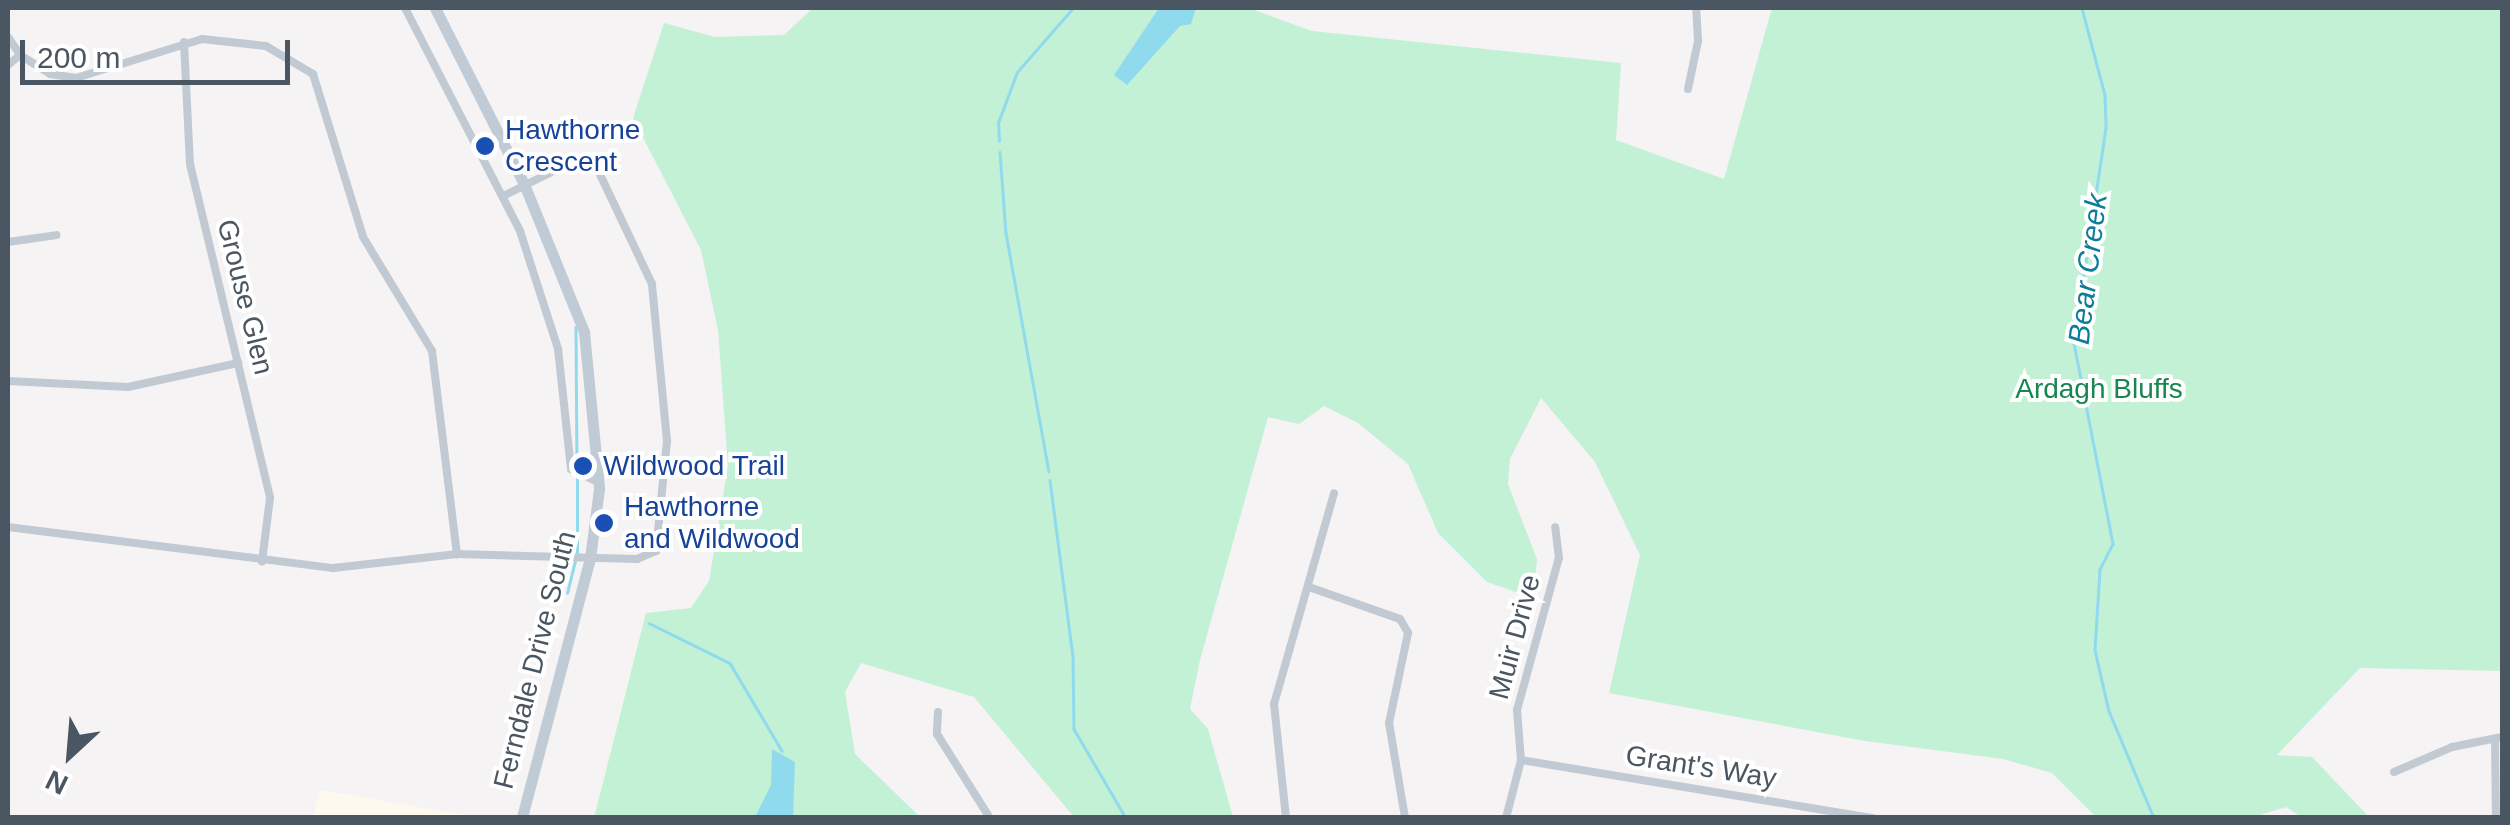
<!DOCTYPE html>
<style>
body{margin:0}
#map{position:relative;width:2510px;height:825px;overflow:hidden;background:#f5f3f3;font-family:Helvetica,sans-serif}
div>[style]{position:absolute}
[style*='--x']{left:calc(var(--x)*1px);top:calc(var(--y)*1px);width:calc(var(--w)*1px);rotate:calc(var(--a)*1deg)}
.commercial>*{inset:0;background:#fdf9ef}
.green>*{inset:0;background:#c3f1d5}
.water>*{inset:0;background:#90daee}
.stream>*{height:2.5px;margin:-1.25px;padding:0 1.25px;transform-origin:1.25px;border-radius:1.25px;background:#90daee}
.minor>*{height:8px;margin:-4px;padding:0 4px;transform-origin:4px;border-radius:4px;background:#c1cad2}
.secondary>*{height:11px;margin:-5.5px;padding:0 5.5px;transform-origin:5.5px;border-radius:5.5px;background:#c1cbd6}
.dots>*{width:28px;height:28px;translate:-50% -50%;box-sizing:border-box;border:5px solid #fff;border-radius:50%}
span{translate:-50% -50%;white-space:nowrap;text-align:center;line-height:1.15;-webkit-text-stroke:8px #fff;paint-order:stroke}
.transit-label{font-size:28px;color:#164399}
.left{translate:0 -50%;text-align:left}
.street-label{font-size:28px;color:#4a5661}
.park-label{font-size:28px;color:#17864f}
.water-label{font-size:30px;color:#0c7c9b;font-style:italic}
.frame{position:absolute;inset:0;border:10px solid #4a5661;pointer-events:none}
.north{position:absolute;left:20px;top:705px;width:100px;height:100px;-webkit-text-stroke:8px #fff;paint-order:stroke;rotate:206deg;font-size:28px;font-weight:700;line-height:40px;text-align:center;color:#4a5661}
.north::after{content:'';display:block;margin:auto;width:35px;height:45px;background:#4a5661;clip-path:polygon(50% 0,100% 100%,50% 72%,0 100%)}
.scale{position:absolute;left:20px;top:40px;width:270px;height:45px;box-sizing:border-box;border:5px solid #4a5661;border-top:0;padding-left:12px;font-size:30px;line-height:35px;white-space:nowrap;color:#4a5661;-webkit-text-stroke:8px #fff;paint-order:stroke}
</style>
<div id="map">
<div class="commercial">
<i style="clip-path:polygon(320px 790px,475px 817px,313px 817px)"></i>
</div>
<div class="green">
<i style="clip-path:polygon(813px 8px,1249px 8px,1312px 31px,1621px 63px,1616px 140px,1724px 179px,1772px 8px,2502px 8px,2502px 671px,2360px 668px,2277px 755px,2312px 757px,2369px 817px,2301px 817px,2286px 807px,2253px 817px,2096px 817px,2052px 773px,2003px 759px,1865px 741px,1609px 693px,1640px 555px,1595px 462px,1541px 398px,1510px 459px,1508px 484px,1537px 559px,1533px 598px,1487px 582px,1438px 533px,1408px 464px,1358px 423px,1324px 406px,1299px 424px,1268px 417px,1200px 660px,1190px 709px,1208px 729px,1233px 817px,1074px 817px,974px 697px,861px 663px,845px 692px,855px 754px,920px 817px,594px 818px,646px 613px,691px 608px,709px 581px,728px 466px,718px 330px,701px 250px,633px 118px,664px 23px,715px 37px,784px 35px)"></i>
</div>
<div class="water">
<i style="clip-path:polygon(1159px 8px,1196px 8px,1191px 24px,1180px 26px,1127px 85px,1114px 75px)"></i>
<i style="clip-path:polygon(772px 749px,795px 762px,793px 817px,755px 817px,771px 785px)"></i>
</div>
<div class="stream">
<i style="--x:2082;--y:8;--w:90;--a:75.2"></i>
<i style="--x:2105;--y:95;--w:33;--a:88"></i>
<i style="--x:2106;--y:128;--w:217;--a:98.5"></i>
<i style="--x:2074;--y:343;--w:205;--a:79"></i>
<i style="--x:2113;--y:544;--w:29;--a:117"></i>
<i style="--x:2100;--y:570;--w:80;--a:93.6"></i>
<i style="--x:2095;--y:650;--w:63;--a:77.1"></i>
<i style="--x:2109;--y:711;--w:116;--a:67.2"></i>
<i style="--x:999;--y:141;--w:18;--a:-93"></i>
<i style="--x:998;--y:123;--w:54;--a:-69.6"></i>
<i style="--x:1017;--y:72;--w:85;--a:-48.8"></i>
<i style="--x:1000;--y:152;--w:81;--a:85.8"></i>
<i style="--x:1006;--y:233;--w:242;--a:79.8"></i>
<i style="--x:576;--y:327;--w:142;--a:89.6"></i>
<i style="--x:1050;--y:480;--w:177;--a:82.6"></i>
<i style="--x:1073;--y:656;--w:73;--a:89.2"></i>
<i style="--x:1074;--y:729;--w:103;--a:59.7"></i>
<i style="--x:577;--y:553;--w:76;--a:-90"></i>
<i style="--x:567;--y:593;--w:33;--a:-76"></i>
<i style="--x:649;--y:623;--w:90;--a:26.3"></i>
<i style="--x:730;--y:663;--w:102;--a:59.4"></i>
</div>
<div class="minor">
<i style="--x:405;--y:8;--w:251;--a:62.7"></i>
<i style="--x:520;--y:231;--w:124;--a:72.1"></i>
<i style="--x:558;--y:349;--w:121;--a:83.8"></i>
<i style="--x:571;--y:469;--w:30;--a:26"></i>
<i style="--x:8;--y:37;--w:22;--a:56"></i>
<i style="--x:20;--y:55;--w:36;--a:32"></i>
<i style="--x:50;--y:74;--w:26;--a:9"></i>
<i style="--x:76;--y:78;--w:132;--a:-17.2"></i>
<i style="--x:202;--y:39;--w:64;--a:6.2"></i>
<i style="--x:266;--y:46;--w:55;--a:30.8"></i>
<i style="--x:313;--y:74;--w:170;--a:72.9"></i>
<i style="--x:363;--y:237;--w:133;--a:58.8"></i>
<i style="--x:432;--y:351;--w:205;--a:83"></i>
<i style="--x:184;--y:42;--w:122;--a:87.2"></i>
<i style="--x:190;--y:164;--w:343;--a:76.5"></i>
<i style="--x:270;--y:498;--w:64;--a:97.2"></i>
<i style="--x:8;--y:65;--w:16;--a:-40"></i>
<i style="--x:1688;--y:89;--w:49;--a:-78.2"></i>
<i style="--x:1698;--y:41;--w:33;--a:-93"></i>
<i style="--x:8;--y:242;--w:49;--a:-8.1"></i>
<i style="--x:8;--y:381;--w:120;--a:2.9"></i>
<i style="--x:128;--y:387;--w:113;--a:-12.3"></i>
<i style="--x:8;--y:527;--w:328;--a:7.2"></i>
<i style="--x:333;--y:568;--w:125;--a:-6.4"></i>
<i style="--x:457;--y:554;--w:180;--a:1.6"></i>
<i style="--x:637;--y:559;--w:21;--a:-23"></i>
<i style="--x:656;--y:551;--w:111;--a:-84.3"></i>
<i style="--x:667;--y:441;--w:158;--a:-95.5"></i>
<i style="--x:652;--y:284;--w:135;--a:-115.4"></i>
<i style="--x:594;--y:162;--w:16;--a:-169"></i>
<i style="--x:578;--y:159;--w:84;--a:153.7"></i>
<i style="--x:1309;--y:587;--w:96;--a:19.4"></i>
<i style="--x:1400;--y:619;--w:16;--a:60"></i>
<i style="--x:1408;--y:633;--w:92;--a:101.9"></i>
<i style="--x:1389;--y:723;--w:96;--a:80.4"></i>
<i style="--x:938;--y:712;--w:22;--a:93"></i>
<i style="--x:937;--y:734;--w:99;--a:57.8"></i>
<i style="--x:2495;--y:740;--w:78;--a:89.3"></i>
<i style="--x:1521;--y:760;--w:357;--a:9.4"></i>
<i style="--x:2394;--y:772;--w:63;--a:-23.3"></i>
<i style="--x:2452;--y:747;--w:51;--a:-11.3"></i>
<i style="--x:1286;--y:818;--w:115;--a:-96"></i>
<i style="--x:1274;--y:704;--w:219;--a:-74.1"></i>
<i style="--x:1506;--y:818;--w:60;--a:-75.5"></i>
<i style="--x:1521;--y:760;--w:50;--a:-94.6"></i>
<i style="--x:1517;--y:710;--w:158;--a:-74.6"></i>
<i style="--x:1559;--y:558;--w:31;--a:-97"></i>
</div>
<div class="secondary">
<i style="--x:435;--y:8;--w:197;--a:63.2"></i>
<i style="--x:524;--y:184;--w:160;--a:67.9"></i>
<i style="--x:584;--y:332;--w:158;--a:84.5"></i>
<i style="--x:599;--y:489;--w:70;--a:97.4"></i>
<i style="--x:590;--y:558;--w:269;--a:104.7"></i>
</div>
<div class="dots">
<i style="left:485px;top:146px;background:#1a4fb4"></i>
<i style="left:583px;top:466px;background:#1a4fb4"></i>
<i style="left:604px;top:523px;background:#1a4fb4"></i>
</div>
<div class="transit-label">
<span class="left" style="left:505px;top:146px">Hawthorne<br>Crescent</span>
<span class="left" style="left:603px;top:466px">Wildwood Trail</span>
<span class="left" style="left:624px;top:523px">Hawthorne<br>and Wildwood</span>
</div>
<div class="street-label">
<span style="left:245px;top:297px;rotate:76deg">Grouse Glen</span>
<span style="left:1515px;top:637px;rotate:-75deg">Muir Drive</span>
<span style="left:535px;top:660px;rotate:-76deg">Ferndale Drive South</span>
<span style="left:1701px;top:767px;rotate:9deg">Grant's Way</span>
</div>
<div class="park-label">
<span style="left:2099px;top:389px">Ardagh Bluffs</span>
</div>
<div class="water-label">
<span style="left:2088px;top:269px;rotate:-83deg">Bear Creek</span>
</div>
<div class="frame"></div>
<div class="north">N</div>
<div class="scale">200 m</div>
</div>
